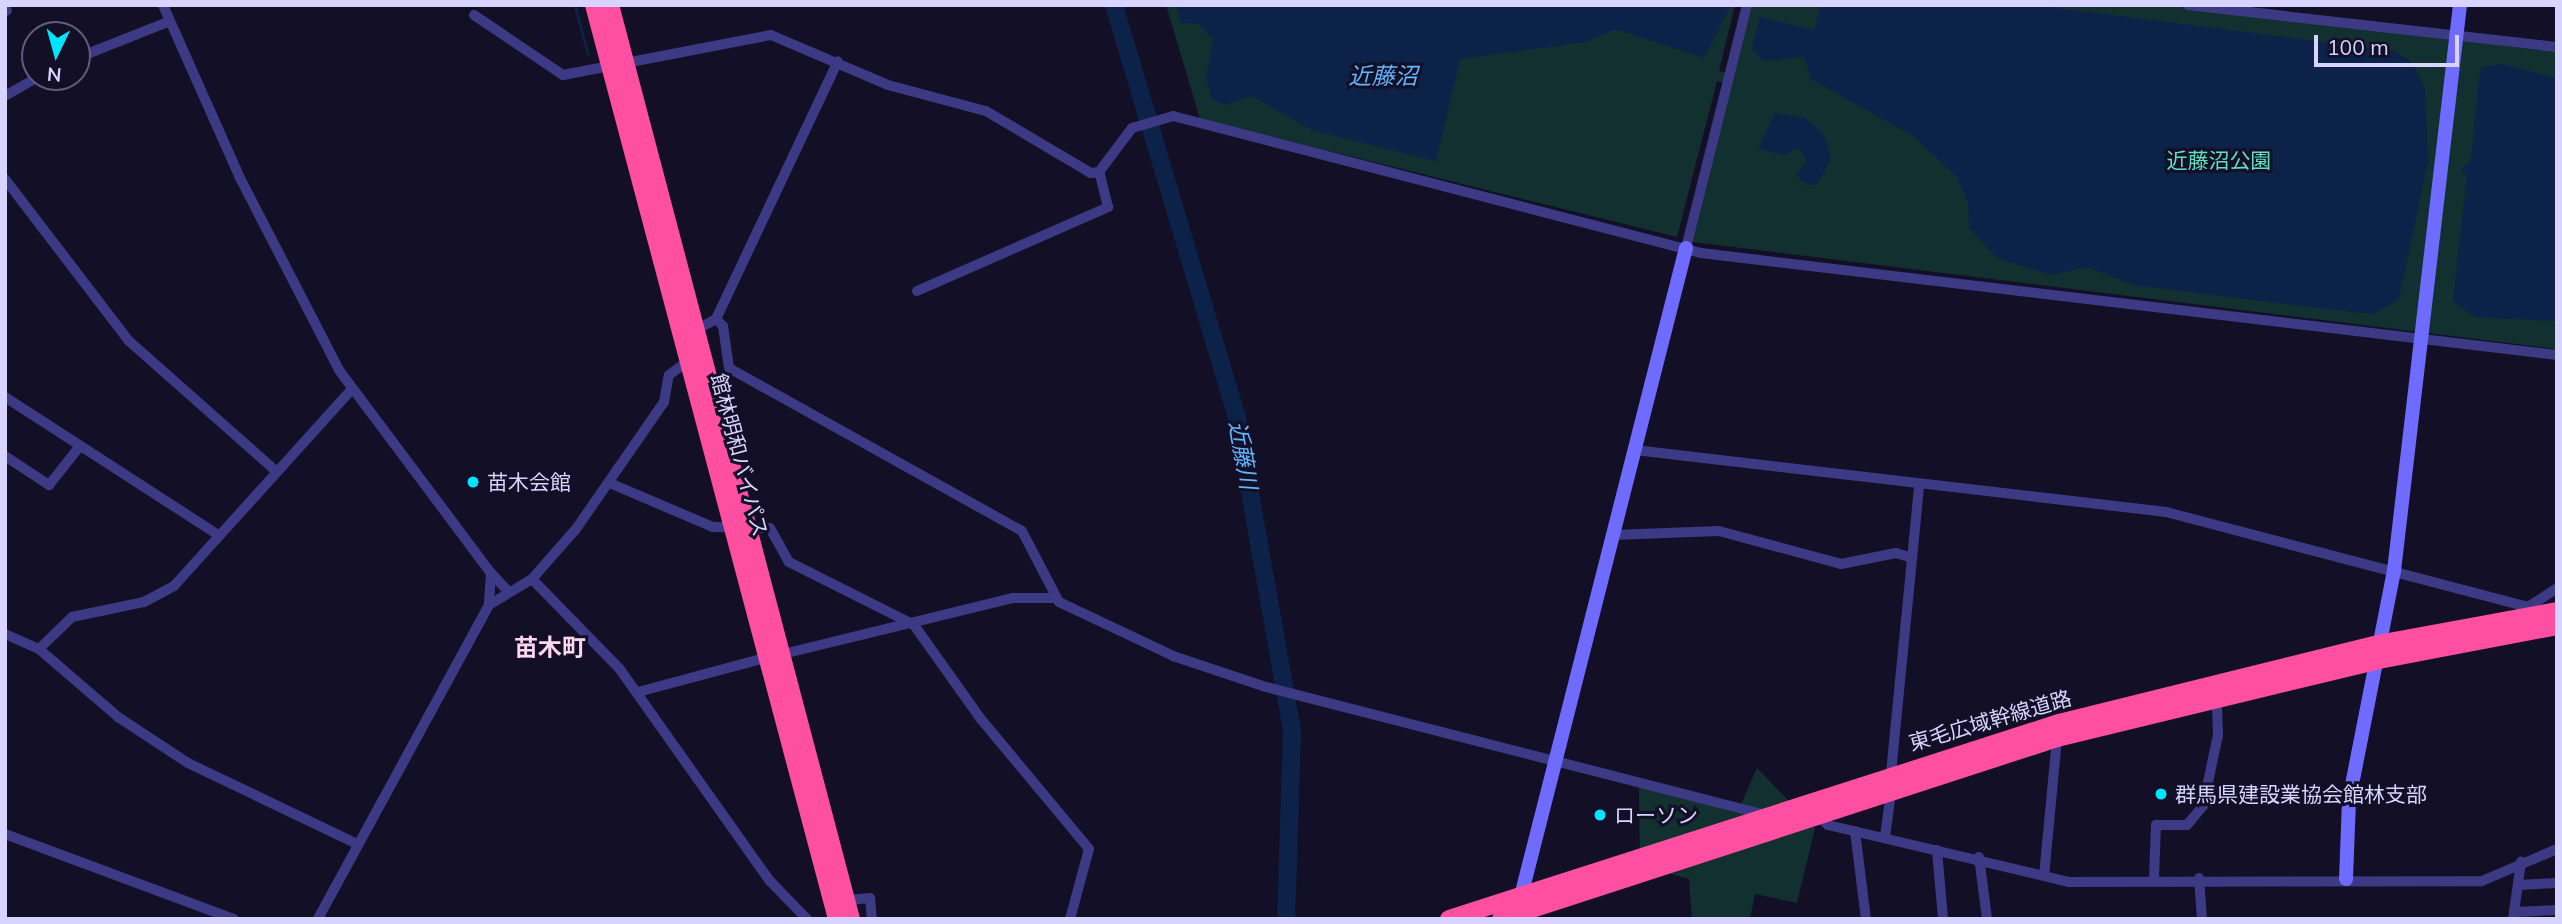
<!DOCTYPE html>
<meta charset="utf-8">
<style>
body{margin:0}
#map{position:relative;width:2562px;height:924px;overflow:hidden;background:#130f26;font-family:Mulish,"Noto Sans JP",sans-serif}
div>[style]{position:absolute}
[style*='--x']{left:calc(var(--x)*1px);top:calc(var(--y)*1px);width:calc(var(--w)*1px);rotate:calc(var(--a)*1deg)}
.green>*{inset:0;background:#12302f}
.water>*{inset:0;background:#0c2248}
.stream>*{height:2.5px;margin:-1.25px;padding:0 1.25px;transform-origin:1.25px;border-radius:1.25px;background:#0c2248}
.river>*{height:18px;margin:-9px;padding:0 9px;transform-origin:9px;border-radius:9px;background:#0c2248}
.street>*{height:10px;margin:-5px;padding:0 5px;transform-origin:5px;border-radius:5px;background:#3d3a85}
.secondary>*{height:14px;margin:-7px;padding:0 7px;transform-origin:7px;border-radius:7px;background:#6f6bff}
.highway>*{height:18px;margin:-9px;padding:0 9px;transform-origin:9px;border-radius:9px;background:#ff4fa3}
.dots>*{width:19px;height:19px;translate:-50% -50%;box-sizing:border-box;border:4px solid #130f26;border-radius:50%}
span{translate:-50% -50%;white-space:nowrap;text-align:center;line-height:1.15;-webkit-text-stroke:6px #130f26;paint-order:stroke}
.park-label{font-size:21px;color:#5fe0c0}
.street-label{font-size:21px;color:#d9d4ff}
.poi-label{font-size:21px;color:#d9d4ff}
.left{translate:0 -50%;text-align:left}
.water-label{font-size:23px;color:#62b6ff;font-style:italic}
.quarter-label{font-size:24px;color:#ffd6f0;font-weight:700}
.frame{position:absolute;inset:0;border:7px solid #d9d4ff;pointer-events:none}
.north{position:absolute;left:21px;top:21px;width:70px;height:70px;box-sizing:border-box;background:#130f26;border:2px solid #625e7d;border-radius:50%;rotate:185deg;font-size:19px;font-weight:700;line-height:28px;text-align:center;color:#d9d4ff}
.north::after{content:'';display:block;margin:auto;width:24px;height:32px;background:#00e5ff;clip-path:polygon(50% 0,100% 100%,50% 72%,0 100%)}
.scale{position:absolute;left:2314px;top:35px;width:145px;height:32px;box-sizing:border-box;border:4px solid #d9d4ff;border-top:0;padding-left:9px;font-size:21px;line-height:24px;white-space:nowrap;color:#d9d4ff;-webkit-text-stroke:5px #130f26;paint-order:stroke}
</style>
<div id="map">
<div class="green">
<i style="clip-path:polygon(1166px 5px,1735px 5px,1719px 71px,1733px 74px,1752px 5px,2163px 5px,2446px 39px,2460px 46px,2464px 41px,2557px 52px,2557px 349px,1693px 242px,1730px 84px,1717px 81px,1677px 237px,1200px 119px)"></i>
<i style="clip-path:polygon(1757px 768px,1815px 828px,1797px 903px,1755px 894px,1750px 919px,1692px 919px,1689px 879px,1640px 865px,1639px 786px,1737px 813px)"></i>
</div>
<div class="water">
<i style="clip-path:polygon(1176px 5px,1731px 5px,1704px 58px,1615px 29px,1586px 42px,1460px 59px,1436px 161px,1312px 130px,1252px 96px,1224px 105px,1212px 99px,1206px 78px,1213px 39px,1199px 24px,1181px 23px)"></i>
<i style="clip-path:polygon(1821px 5px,2033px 5px,2393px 51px,2411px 61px,2425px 88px,2428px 162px,2399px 299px,2373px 314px,2335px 310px,2133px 285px,2088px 267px,2051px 275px,1997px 258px,1969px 228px,1968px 202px,1956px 176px,1913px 136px,1811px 79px,1804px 57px,1764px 61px,1752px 49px,1760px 17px,1814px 30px)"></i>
<i style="clip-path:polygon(2502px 64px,2557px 78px,2557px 321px,2474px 317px,2453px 301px,2467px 176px,2461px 170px,2471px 159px,2479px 78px,2482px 67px)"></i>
<i style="clip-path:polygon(1775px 113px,1805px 118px,1824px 135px,1831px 160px,1817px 184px,1807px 185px,1796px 175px,1807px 161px,1798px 148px,1784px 155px,1758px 149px)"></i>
</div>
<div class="stream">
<i style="--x:575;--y:5;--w:50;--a:74.8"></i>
</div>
<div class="river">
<i style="--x:1114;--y:5;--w:426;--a:73.4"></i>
<i style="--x:1236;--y:413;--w:324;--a:80"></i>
<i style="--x:1292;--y:732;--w:187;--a:91.8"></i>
</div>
<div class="street">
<i style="--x:163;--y:5;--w:187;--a:66"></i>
<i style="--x:239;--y:176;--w:218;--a:62.7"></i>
<i style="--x:339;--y:370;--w:254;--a:53.2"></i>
<i style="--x:491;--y:573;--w:32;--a:94"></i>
<i style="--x:489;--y:605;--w:358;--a:118.6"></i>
<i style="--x:2188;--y:5;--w:371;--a:6.5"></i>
<i style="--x:5;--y:7;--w:4;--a:63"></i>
<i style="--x:474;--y:15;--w:107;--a:34"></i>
<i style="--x:563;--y:75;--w:212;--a:-10.9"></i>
<i style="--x:771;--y:35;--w:127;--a:23.1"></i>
<i style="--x:888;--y:85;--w:101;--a:14.9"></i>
<i style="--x:986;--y:111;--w:122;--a:30.6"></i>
<i style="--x:1091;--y:173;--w:8;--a:-7"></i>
<i style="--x:1099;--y:172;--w:55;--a:-53.1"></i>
<i style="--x:1132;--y:128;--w:43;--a:-16.3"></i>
<i style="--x:1173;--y:116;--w:545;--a:14.55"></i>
<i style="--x:1701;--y:253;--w:862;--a:6.8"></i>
<i style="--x:77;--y:58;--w:100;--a:-21.7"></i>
<i style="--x:5;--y:96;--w:38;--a:-30"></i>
<i style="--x:5;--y:179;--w:204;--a:52.6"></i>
<i style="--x:129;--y:341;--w:196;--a:41.5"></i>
<i style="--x:1686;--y:248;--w:251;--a:-75.9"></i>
<i style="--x:917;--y:291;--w:209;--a:-23.7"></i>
<i style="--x:1108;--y:207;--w:36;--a:-104"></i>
<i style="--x:716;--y:319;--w:10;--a:45"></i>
<i style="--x:723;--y:326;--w:42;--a:81.9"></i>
<i style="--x:729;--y:368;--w:335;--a:29.1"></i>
<i style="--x:1022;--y:531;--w:80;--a:62.5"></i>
<i style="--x:1059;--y:602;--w:126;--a:25.3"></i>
<i style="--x:1173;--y:656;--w:98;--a:18.4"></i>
<i style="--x:1266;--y:687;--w:516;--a:14.36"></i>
<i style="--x:696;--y:330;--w:23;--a:-29"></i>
<i style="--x:716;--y:319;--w:285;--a:-64.7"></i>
<i style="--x:5;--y:397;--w:252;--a:32.9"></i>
<i style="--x:1635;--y:450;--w:535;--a:6.66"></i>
<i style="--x:2166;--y:512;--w:374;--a:14.7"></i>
<i style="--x:2528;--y:607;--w:35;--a:-33"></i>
<i style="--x:5;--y:456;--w:53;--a:33.4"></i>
<i style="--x:49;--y:485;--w:50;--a:-51.5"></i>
<i style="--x:612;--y:484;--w:110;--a:23.1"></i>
<i style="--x:713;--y:527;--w:57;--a:1"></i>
<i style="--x:770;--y:528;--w:39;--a:61"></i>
<i style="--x:789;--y:562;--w:140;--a:26.7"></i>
<i style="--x:914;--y:625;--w:114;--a:54.6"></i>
<i style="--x:980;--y:718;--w:170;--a:50.2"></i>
<i style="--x:1089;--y:849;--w:73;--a:105.2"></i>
<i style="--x:1613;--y:535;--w:106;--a:-2.2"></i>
<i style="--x:1719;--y:531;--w:126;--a:15.1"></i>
<i style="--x:1841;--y:564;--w:56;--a:-11.3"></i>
<i style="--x:1896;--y:553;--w:17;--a:17"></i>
<i style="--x:491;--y:573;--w:25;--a:47"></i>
<i style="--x:532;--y:579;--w:124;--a:45.7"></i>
<i style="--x:619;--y:668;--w:261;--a:54.7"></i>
<i style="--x:770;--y:881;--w:53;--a:45.8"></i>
<i style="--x:489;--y:605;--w:50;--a:-31.2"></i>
<i style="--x:532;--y:579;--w:67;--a:-48.7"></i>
<i style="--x:576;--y:529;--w:155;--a:-55.3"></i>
<i style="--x:664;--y:402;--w:27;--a:-80"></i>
<i style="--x:669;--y:375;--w:26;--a:-36"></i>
<i style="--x:5;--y:634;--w:37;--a:24"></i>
<i style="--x:39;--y:649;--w:104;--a:40.7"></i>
<i style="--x:118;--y:717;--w:84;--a:33.3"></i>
<i style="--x:188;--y:763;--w:187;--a:25.6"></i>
<i style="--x:39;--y:649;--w:46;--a:-44.1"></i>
<i style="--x:72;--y:617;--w:74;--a:-11.8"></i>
<i style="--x:144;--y:602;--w:34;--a:-28"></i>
<i style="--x:174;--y:586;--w:264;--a:-47.9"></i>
<i style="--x:783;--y:654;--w:237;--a:-13.7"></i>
<i style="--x:1013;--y:598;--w:41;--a:0"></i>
<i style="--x:638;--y:692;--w:136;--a:-15"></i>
<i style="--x:1891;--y:773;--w:289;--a:-84.4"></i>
<i style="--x:1817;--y:815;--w:15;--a:42"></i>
<i style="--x:1828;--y:825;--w:248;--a:13.3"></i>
<i style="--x:2069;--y:882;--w:413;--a:-0.1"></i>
<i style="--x:2482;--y:881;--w:82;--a:-23.1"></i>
<i style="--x:1855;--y:831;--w:89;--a:82.9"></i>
<i style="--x:5;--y:834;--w:244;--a:20.4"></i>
<i style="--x:1885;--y:837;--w:45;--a:-82.4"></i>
<i style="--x:1937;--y:850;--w:69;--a:85"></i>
<i style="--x:1979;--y:857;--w:63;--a:82.6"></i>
<i style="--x:2044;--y:876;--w:139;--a:-84.6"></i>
<i style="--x:2199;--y:878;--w:41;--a:85.8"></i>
<i style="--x:2154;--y:879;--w:54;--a:-87.9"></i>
<i style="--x:2156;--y:825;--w:31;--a:0"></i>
<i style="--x:2187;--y:825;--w:25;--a:-50"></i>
<i style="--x:2203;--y:806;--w:73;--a:-78.1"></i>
<i style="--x:2218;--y:735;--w:38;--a:-92"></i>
<i style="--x:2518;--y:885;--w:39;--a:-3"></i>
<i style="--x:847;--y:900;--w:23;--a:-5"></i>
<i style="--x:870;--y:898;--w:21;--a:85"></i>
<i style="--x:2514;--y:912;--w:43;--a:-2.7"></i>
<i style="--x:2513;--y:919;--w:58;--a:-82"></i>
</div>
<div class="secondary">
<i style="--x:2346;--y:879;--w:79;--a:-87.8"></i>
<i style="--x:2349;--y:800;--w:233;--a:-78.9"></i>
<i style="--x:2394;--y:571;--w:570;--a:-83.35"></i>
<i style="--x:1519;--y:904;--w:677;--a:-75.72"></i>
</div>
<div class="highway">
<i style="--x:594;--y:5;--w:946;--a:75.11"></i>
<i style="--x:610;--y:5;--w:945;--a:75.23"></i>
<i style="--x:1449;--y:919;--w:641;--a:-17.81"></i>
<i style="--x:2059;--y:723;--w:334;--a:-13.9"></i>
<i style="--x:2383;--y:643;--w:177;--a:-10.4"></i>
<i style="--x:1501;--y:919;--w:585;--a:-18.03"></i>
<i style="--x:2057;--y:738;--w:331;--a:-13.6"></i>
<i style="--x:2379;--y:660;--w:181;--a:-10.8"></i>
</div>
<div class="dots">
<i style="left:473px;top:482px;background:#00e5ff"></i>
<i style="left:2161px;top:794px;background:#00e5ff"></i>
<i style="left:1600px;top:815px;background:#00e5ff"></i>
</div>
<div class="park-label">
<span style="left:2219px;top:160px">近藤沼公園</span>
</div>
<div class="street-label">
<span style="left:740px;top:455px;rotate:75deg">館林明和バイパス</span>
<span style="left:1990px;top:720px;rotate:-16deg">東毛広域幹線道路</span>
</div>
<div class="poi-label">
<span class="left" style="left:487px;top:482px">苗木会館</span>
<span class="left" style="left:2175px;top:794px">群馬県建設業協会館林支部</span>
<span class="left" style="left:1614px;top:815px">ローソン</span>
</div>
<div class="water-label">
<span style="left:1383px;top:76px">近藤沼</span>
<span style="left:1243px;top:455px;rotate:80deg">近藤川</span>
</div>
<div class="quarter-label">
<span style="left:550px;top:648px">苗木町</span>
</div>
<div class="frame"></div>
<div class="north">N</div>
<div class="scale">100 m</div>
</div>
